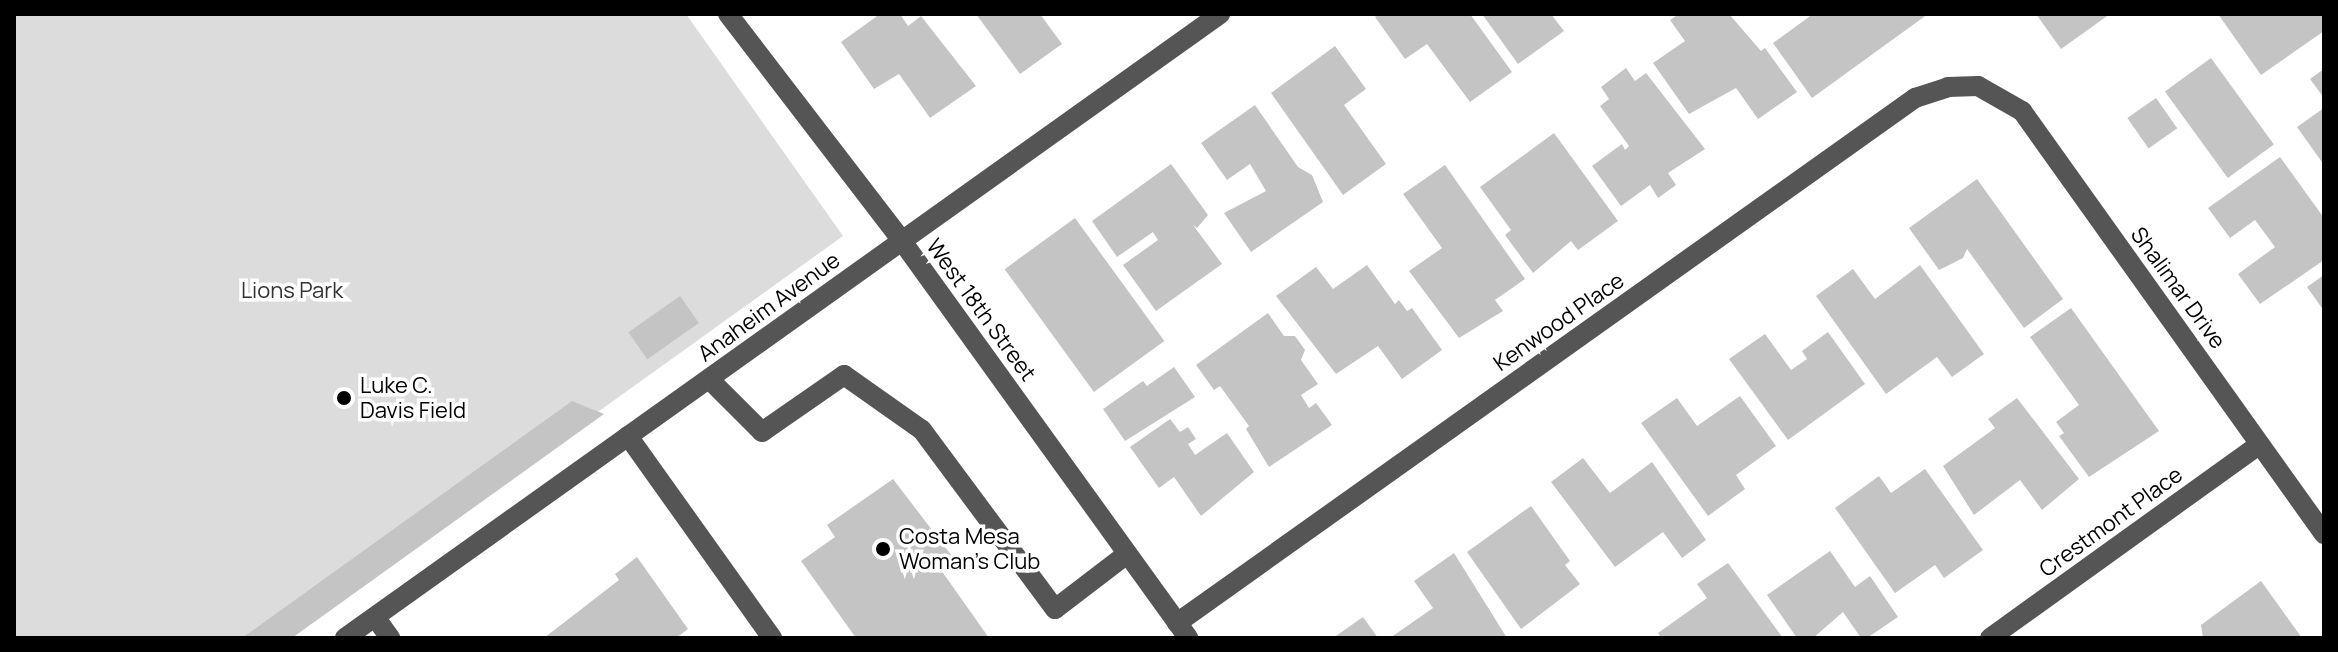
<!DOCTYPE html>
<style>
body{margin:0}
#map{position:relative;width:2338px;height:652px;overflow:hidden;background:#fff;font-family:Manrope,sans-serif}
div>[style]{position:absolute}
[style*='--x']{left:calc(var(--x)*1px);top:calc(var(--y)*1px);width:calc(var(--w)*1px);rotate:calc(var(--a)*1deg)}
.green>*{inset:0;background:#dcdcdc}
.building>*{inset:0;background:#c4c4c4;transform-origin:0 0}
.minor>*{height:20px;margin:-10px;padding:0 10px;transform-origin:10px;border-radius:10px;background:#555}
.dots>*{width:22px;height:22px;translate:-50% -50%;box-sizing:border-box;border:4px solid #fff;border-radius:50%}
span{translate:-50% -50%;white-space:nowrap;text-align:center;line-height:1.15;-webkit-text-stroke:7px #fff;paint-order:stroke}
.street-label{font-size:22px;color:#000}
.park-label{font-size:22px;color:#333}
.poi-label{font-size:22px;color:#000}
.left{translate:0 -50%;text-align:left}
.frame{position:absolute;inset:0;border:16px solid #000;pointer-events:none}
</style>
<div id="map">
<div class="green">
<i style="clip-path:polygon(14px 14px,686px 14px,843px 236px,283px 638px,14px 638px)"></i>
</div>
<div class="building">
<i style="clip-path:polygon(880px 14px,900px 14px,908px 26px,921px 16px,976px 86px,930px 118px,899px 74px,874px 89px,841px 42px)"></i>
<i style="clip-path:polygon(976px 14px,1040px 14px,1062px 44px,1020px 74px)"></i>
<i style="clip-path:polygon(1379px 14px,1470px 14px,1512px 72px,1470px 102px,1427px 44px,1405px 59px,1375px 17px)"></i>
<i style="clip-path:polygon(1482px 14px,1551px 14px,1564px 31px,1518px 64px)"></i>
<i style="clip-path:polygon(1679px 14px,1729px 14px,1761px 51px,1765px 48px,1797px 92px,1758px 119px,1736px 88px,1689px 114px,1653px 63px,1685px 41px,1670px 20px)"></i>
<i style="clip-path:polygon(1813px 14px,1928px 14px,1812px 98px,1773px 43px)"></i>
<i style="clip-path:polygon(2036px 14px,2110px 14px,2061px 49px)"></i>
<i style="clip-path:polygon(2218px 14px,2324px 14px,2324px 31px,2261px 75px)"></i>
<i style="clip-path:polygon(1335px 46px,1366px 89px,1344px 105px,1386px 164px,1343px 195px,1271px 93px)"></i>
<i style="left:2211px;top:58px;width:107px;height:57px;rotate:54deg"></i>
<i style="clip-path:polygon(1626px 68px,1635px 81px,1646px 73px,1705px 149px,1668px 173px,1676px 185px,1658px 198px,1650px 185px,1621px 206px,1592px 166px,1622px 144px,1625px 150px,1629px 146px,1600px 106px,1609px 99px,1601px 87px)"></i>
<i style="clip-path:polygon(2324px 69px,2324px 98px,2310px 79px)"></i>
<i style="left:2156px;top:98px;width:37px;height:35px;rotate:55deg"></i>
<i style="clip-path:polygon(1255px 105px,1298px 167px,1312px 175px,1323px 202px,1251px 252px,1224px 213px,1266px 191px,1250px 164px,1227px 180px,1201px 143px)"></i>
<i style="clip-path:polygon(2324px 108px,2324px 165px,2297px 127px)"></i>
<i style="clip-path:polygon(1554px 133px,1618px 221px,1578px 250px,1571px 241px,1533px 273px,1505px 235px,1511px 230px,1480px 187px)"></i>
<i style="clip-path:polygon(2280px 157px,2324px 218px,2324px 260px,2260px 304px,2238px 274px,2275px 247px,2255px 220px,2230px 238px,2208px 208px)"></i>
<i style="clip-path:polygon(1171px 164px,1208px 215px,1197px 228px,1193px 225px,1222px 264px,1156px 311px,1123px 265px,1158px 240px,1153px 232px,1117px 257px,1092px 221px)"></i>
<i style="clip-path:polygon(1445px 165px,1525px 279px,1495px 300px,1503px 311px,1459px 338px,1409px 271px,1442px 248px,1403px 194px)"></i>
<i style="clip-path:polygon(1977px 179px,2063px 299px,2024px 328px,1967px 249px,1963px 258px,1939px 270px,1909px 228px)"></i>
<i style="left:1075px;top:218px;width:152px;height:87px;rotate:54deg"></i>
<i style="clip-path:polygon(1367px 265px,1395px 304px,1399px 300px,1407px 311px,1412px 308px,1442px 350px,1402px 379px,1378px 346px,1336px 374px,1276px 296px,1316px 267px,1333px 289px)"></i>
<i style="clip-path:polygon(1920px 265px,1984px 354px,1952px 377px,1937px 357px,1886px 394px,1816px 296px,1853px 269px,1875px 299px)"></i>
<i style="clip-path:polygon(2324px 275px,2324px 311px,2307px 287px)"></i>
<i style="left:680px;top:296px;width:33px;height:63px;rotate:55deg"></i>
<i style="clip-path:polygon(2071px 308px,2159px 431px,2089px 477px,2059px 436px,2064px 433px,2056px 422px,2079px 405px,2030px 337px)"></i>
<i style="clip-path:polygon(1268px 313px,1284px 336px,1295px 336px,1305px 350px,1301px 360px,1318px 384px,1301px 395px,1309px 408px,1316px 403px,1332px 425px,1269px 467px,1246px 429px,1249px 426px,1220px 386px,1214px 390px,1196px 365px)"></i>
<i style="clip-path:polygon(1828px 332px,1865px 384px,1788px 440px,1729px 359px,1765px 334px,1791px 370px,1807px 359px,1802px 351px)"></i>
<i style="clip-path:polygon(1174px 367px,1195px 397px,1125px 441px,1103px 409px,1143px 381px,1147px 386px)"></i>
<i style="clip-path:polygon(1740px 396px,1776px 446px,1736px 475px,1745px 489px,1708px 516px,1641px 423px,1677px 398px,1697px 426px)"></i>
<i style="clip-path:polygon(2017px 398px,2079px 479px,2042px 510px,2020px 480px,1974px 515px,1943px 466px,1995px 428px,1988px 419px)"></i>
<i style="clip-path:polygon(572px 401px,604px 414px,292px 638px,242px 638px)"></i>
<i style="clip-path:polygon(1170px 419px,1180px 432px,1188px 427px,1196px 439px,1188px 444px,1195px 455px,1227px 433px,1254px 472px,1201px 516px,1174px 477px,1159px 488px,1130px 447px)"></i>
<i style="clip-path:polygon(1583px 458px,1610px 493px,1652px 462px,1706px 540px,1682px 558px,1663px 532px,1615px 567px,1551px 482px)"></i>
<i style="clip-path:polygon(1925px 469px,1983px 550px,1944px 578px,1935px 565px,1895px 593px,1835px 508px,1879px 476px,1891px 493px)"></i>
<i style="clip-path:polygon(893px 479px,955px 560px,941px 570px,989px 638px,856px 638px,801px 561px,835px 537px,827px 525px)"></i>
<i style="clip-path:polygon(1531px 506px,1570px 561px,1565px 565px,1580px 584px,1521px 629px,1467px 552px)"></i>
<i style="clip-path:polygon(1830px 551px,1855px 587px,1870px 576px,1898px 617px,1867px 638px,1861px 638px,1843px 612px,1813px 638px,1797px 638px,1767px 595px)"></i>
<i style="clip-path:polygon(1454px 553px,1507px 638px,1390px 638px,1433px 608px,1414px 581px)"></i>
<i style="clip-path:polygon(637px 557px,688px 629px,676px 638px,544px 638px,619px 580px,615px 574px)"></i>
<i style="clip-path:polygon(1728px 563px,1783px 638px,1661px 638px,1658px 633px,1707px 598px,1697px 584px)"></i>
<i style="clip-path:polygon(2261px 581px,2302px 638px,2203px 638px,2201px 625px)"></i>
<i style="clip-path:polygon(1363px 617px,1378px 638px,1333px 638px)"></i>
</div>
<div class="minor">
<i style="--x:728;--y:14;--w:286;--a:52.5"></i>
<i style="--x:902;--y:241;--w:489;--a:54.2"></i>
<i style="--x:709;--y:379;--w:75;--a:45"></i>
<i style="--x:762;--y:432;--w:100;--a:-34.8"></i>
<i style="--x:844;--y:375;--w:95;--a:35.2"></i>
<i style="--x:922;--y:430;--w:223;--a:53.4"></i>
<i style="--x:1055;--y:609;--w:91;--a:-37.4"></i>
<i style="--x:628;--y:436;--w:248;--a:54.5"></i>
<i style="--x:375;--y:617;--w:26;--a:54"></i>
<i style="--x:1177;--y:623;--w:906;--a:-35.43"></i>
<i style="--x:1915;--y:98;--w:35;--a:-18"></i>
<i style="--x:1948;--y:87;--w:30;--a:-2"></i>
<i style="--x:1978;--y:86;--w:51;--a:29.6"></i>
<i style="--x:2022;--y:111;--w:520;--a:54.48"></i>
<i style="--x:345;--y:638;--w:1075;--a:-35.49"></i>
<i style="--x:1990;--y:638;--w:332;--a:-35.7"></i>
</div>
<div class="dots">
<i style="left:344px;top:398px;background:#000"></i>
<i style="left:883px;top:549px;background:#000"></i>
</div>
<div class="street-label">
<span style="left:2178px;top:288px;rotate:54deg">Shalimar Drive</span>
<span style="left:769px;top:307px;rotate:-36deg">Anaheim Avenue</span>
<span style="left:981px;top:310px;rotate:54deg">West 18th Street</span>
<span style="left:1559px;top:322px;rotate:-35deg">Kenwood Place</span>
<span style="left:2111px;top:522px;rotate:-36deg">Crestmont Place</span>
</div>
<div class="park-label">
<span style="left:292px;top:291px">Lions Park</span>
</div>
<div class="poi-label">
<span class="left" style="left:360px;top:398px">Luke C.<br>Davis Field</span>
<span class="left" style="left:899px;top:549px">Costa Mesa<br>Woman's Club</span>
</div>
<div class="frame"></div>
</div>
